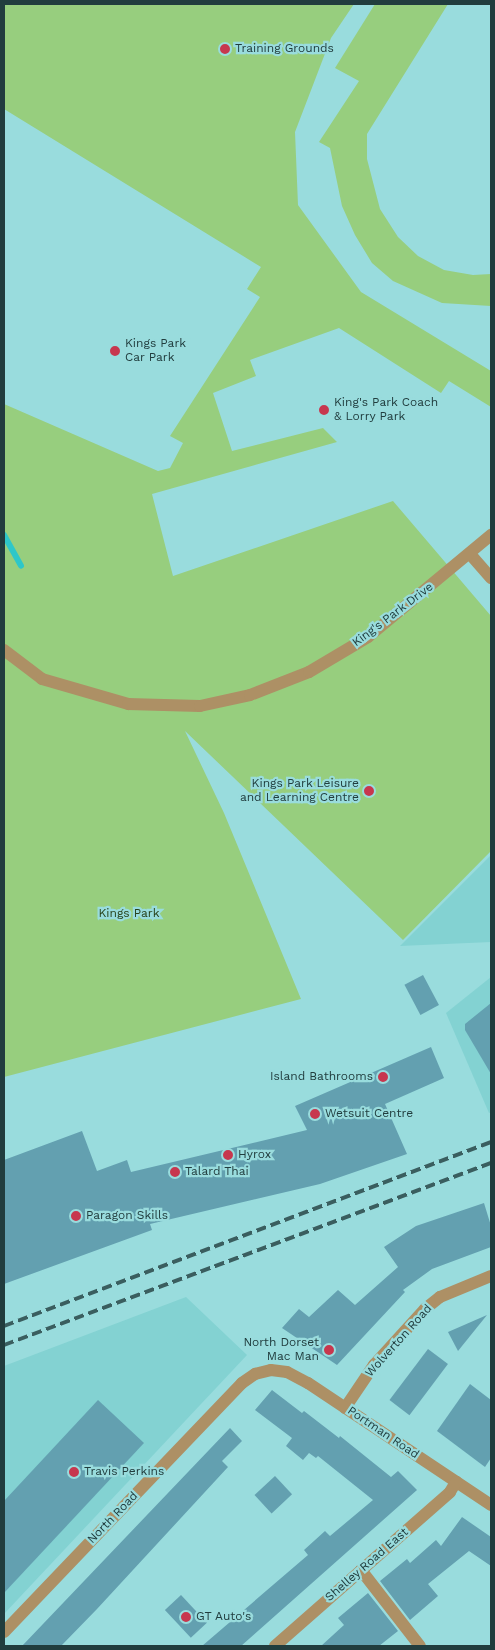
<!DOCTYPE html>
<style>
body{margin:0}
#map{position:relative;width:495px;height:1650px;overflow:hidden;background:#99dcdd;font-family:"Work Sans",sans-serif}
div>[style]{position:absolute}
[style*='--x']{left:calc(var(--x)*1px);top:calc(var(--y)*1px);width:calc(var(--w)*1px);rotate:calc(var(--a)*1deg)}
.built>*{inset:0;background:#83d2d2}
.green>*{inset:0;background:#97ce7e}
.stream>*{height:6px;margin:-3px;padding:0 3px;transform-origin:3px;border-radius:3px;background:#2ec7c9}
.building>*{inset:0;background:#63a0b0;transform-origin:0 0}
.street>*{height:12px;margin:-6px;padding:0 6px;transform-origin:6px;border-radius:6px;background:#ad9065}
.rail>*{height:4px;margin-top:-2px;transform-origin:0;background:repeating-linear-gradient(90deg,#3a5e5f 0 10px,transparent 0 15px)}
.dots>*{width:14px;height:14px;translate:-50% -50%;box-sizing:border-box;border:2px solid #99dcdd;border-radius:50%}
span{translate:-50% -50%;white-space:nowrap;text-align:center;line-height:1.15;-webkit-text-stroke:4.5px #99dcdd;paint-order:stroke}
.poi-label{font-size:12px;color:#213d3e}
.left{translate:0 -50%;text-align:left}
.right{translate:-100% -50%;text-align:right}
.street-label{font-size:12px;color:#213d3e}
.park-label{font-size:12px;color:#27411a}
.frame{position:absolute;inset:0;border:5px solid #213d3e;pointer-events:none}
</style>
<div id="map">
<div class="built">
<i style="clip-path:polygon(491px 855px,491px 942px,400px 946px)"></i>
<i style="clip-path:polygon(491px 977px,491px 1112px,489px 1113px,446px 1013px)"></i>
<i style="clip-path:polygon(186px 1297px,247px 1355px,4px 1614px,4px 1366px)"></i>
</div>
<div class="green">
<i style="clip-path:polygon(4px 4px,354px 4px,331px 38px,295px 132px,298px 205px,361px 292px,491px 371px,491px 407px,449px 381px,441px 393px,339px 328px,250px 360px,256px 376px,213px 393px,232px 451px,323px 428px,337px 442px,152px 494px,173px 576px,393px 501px,491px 616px,491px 851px,403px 940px,185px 731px,224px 813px,301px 999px,4px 1077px,4px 404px,158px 471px,170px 468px,183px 443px,170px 436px,260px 297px,247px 289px,261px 267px,4px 109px)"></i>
<i style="clip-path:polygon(375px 4px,448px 4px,367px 134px,367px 159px,380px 209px,398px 237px,418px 256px,444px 270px,473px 275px,491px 274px,491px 306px,442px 303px,393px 281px,372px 263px,355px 235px,342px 206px,330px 148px,319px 142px,359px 81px,335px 68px)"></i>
</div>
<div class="stream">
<i style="--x:4;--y:535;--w:35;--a:61"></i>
</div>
<div class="building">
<i style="left:423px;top:975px;width:34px;height:21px;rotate:62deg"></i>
<i style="clip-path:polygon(491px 1003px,491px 1074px,465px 1030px,465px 1024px)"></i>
<i style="clip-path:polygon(431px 1047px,444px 1078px,385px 1104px,407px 1154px,320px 1184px,150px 1224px,152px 1230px,4px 1284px,4px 1160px,82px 1131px,97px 1171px,127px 1160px,131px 1172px,307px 1130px,295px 1106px)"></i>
<i style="clip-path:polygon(484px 1203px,491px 1226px,491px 1247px,432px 1269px,403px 1290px,405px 1292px,337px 1365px,282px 1328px,299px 1309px,309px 1317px,338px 1290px,355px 1305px,398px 1267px,384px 1247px,416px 1226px)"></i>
<i style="clip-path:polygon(487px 1315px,458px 1351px,448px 1332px)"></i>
<i style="left:428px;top:1349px;width:25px;height:64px;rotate:37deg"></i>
<i style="clip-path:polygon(470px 1384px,491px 1400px,491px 1458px,485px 1467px,437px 1431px)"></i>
<i style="clip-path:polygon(272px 1390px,302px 1413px,304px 1411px,339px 1438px,340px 1436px,391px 1477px,398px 1471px,417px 1490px,241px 1646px,202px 1646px,308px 1555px,304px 1550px,325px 1531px,330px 1536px,373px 1500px,318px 1456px,316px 1458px,309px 1453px,303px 1460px,286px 1446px,292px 1438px,255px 1410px)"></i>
<i style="clip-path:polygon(98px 1400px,144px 1443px,4px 1593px,4px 1501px)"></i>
<i style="clip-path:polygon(230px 1428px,242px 1441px,222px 1461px,228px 1467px,97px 1609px,61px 1646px,22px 1646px)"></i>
<i style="left:275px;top:1476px;width:25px;height:28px;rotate:47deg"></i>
<i style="clip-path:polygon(462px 1517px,491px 1537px,491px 1566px,469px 1551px,428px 1584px,438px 1596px,410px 1620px,380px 1581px,407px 1559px,410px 1563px,436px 1540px,441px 1546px)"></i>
<i style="clip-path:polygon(368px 1593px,398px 1631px,379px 1646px,321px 1646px,344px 1625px,338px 1618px)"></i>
<i style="left:181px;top:1595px;width:38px;height:22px;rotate:47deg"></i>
</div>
<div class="street">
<i style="--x:470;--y:554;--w:32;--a:49"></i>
<i style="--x:4;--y:650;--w:48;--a:37.3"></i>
<i style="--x:42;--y:679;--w:90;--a:16.2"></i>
<i style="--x:128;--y:704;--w:72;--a:1.6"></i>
<i style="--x:200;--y:706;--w:51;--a:-12.4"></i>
<i style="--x:250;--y:695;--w:63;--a:-21.3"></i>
<i style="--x:309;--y:672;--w:69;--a:-30.7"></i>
<i style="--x:368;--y:637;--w:160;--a:-39.7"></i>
<i style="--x:345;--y:1408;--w:52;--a:-56"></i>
<i style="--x:374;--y:1365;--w:76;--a:-47.7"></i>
<i style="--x:425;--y:1309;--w:19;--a:-39"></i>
<i style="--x:440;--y:1297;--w:55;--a:-22.4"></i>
<i style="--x:361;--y:1570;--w:96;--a:52.2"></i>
<i style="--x:4;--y:1632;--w:344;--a:-46.3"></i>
<i style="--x:242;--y:1383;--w:16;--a:-35"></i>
<i style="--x:255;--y:1374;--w:16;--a:-14"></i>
<i style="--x:271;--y:1370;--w:16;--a:7"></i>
<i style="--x:287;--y:1372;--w:24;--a:28"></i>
<i style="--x:308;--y:1383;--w:220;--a:33.7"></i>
<i style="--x:275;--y:1646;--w:233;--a:-41.3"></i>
<i style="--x:450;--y:1492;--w:12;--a:-59"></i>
</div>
<div class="rail">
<i style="--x:4;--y:1326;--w:521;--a:-20.7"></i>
<i style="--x:4;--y:1345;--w:520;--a:-20.49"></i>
</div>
<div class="dots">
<i style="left:225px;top:49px;background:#c7374e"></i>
<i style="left:115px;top:351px;background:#c7374e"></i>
<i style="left:324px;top:410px;background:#c7374e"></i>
<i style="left:369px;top:791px;background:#c7374e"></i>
<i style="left:383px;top:1077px;background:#c7374e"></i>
<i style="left:315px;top:1114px;background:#c7374e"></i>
<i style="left:228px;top:1155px;background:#c7374e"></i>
<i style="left:175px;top:1172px;background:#c7374e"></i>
<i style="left:76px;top:1216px;background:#c7374e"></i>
<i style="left:329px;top:1350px;background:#c7374e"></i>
<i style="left:74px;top:1472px;background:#c7374e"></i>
<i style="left:186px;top:1617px;background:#c7374e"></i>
</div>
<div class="poi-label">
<span class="left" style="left:235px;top:49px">Training Grounds</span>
<span class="left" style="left:125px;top:351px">Kings Park<br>Car Park</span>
<span class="left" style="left:334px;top:410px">King's Park Coach<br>&amp; Lorry Park</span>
<span class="right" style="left:359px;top:791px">Kings Park Leisure<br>and Learning Centre</span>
<span class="right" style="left:373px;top:1077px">Island Bathrooms</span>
<span class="left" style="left:325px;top:1114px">Wetsuit Centre</span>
<span class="left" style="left:238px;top:1155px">Hyrox</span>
<span class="left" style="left:185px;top:1172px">Talard Thai</span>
<span class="left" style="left:86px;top:1216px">Paragon Skills</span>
<span class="right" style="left:319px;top:1350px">North Dorset<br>Mac Man</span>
<span class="left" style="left:84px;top:1472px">Travis Perkins</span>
<span class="left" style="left:196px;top:1617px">GT Auto's</span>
</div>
<div class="street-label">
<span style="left:393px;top:615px;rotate:-37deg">King's Park Drive</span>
<span style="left:399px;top:1341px;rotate:-48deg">Wolverton Road</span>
<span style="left:383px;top:1433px;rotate:34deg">Portman Road</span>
<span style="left:113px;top:1518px;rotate:-46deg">North Road</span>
<span style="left:367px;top:1565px;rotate:-41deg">Shelley Road East</span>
</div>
<div class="park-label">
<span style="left:129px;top:914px">Kings Park</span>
</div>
<div class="frame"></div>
</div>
